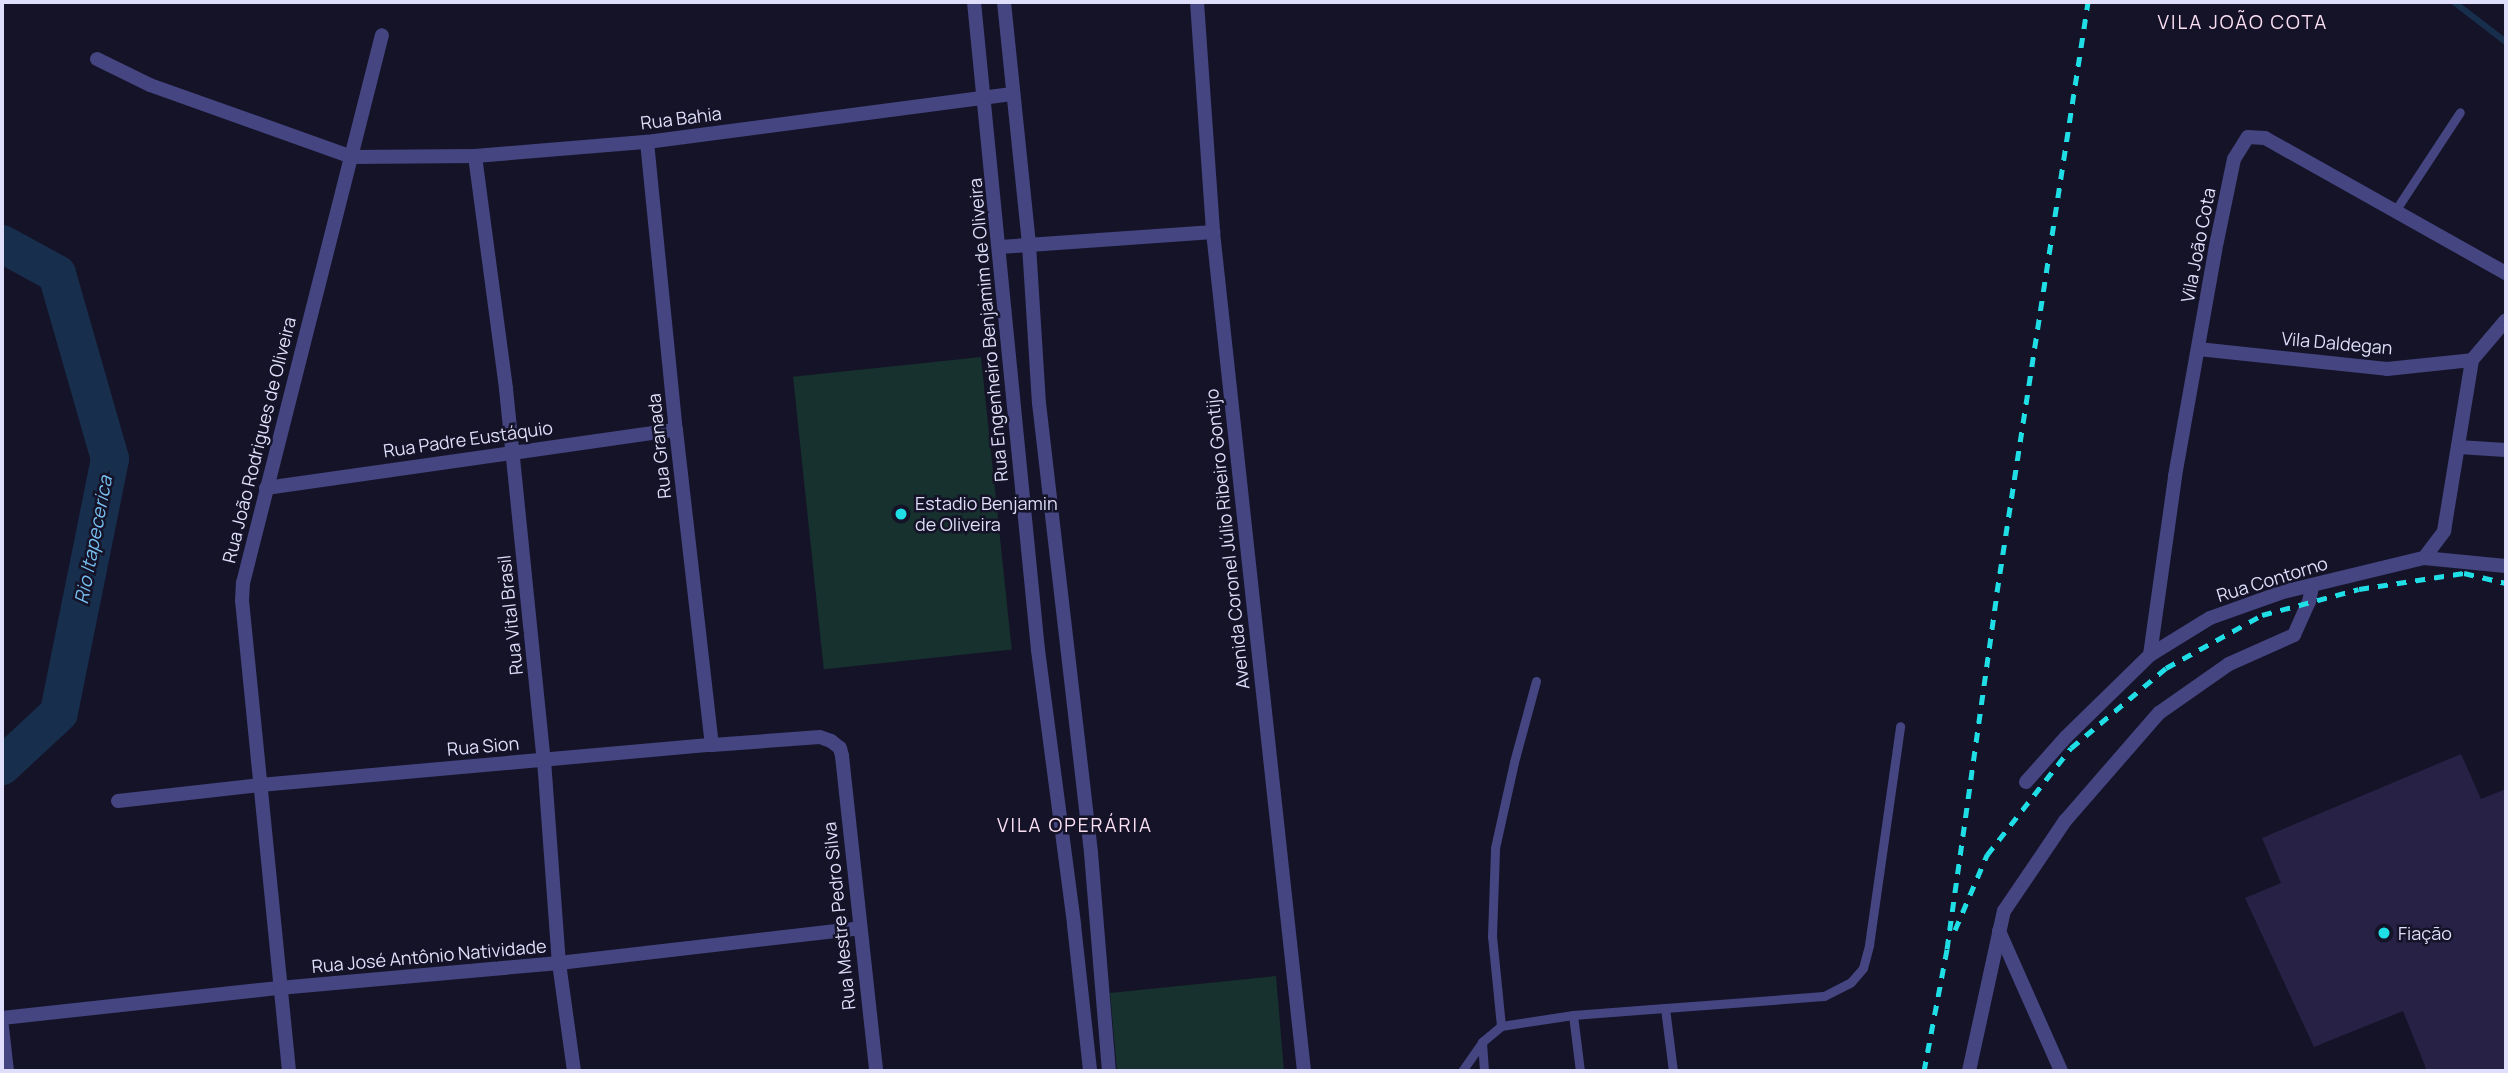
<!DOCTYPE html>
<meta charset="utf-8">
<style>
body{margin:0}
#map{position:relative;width:2508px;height:1073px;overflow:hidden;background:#151328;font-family:Manrope,sans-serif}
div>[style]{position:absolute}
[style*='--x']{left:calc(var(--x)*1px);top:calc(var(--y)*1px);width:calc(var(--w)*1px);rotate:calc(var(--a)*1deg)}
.green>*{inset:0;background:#17312e;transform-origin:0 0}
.stream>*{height:6px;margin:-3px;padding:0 3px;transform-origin:3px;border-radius:3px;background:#172f4d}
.river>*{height:38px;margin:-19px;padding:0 19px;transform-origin:19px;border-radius:19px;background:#172f4d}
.building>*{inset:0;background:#272146}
.service>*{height:9px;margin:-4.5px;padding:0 4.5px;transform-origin:4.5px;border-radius:4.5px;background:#444581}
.minor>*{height:14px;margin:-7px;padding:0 7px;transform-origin:7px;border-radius:7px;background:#444581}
.rail>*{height:5px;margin-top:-2.5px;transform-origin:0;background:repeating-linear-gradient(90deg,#1fdee6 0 10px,transparent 0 19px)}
.dots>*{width:19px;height:19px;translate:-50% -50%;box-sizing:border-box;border:4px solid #151328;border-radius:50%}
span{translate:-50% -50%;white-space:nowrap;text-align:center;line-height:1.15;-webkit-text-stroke:5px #151328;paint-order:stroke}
.street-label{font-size:18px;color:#dfdefb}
.poi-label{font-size:18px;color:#dfdefb}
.left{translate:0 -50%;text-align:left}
.neighbourhood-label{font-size:19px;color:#fbdff3;letter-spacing:2px}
.water-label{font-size:19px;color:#77bff0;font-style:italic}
.frame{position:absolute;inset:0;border:4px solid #dfdefb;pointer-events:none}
</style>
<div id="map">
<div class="green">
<i style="left:981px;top:357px;width:294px;height:189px;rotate:84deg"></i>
<i style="clip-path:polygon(1276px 976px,1284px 1071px,1117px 1071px,1110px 993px)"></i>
</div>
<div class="stream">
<i style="--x:2454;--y:2;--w:66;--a:37.6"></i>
</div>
<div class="river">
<i style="--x:2;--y:244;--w:63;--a:28.6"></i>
<i style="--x:57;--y:274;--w:192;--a:74"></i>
<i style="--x:110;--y:459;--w:259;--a:101.4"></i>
<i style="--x:59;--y:713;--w:78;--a:137.1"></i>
</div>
<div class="building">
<i style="clip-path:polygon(2461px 754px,2481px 799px,2506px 789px,2506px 1071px,2427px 1071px,2403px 1011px,2314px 1047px,2245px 898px,2281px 883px,2262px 838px)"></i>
</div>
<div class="service">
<i style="--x:2395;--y:211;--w:118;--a:-56.7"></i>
<i style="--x:1665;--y:1008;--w:159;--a:-4.3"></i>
<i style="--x:1824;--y:996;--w:30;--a:-27"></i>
<i style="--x:1851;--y:982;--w:18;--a:-49"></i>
<i style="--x:1863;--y:968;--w:24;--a:-75"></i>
<i style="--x:1869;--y:945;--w:221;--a:-81.9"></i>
<i style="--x:1573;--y:1015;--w:56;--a:82.9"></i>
<i style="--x:1501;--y:1026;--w:90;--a:-95.7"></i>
<i style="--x:1492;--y:936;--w:88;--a:-88"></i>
<i style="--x:1495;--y:848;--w:88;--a:-77.5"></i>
<i style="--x:1514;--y:762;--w:84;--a:-74.8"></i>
<i style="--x:1482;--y:1042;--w:29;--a:86"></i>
<i style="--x:1462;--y:1071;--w:35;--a:-55"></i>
<i style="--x:1482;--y:1042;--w:25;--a:-40"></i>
<i style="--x:1501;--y:1026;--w:73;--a:-8.7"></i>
<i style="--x:1573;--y:1015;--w:92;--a:-4.4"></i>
<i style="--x:1665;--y:1008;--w:64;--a:82.8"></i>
</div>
<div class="minor">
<i style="--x:974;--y:2;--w:651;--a:84.36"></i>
<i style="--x:1038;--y:650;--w:277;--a:82.5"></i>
<i style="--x:1074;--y:925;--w:147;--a:83.7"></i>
<i style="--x:1004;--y:2;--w:244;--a:84.1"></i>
<i style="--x:1029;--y:245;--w:158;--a:86.4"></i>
<i style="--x:1039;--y:403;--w:453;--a:83.4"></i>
<i style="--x:1091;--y:853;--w:219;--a:85.3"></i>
<i style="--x:1197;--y:2;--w:231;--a:86"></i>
<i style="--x:1213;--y:232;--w:844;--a:83.81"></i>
<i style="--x:97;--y:59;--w:59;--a:26.1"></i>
<i style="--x:150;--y:85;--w:214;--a:19.6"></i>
<i style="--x:352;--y:157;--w:123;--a:-0.5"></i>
<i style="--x:475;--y:156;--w:173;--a:-4.7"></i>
<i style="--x:647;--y:142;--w:368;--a:-7.5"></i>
<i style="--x:647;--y:142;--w:289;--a:84.3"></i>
<i style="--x:676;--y:430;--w:317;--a:83.5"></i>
<i style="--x:475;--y:156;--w:235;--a:82.4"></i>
<i style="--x:506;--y:389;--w:373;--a:84.2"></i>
<i style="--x:544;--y:760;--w:204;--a:85.8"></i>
<i style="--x:559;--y:963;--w:109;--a:82.1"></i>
<i style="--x:1000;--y:247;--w:214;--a:-4"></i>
<i style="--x:2198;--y:349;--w:190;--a:6"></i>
<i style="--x:2387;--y:369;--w:85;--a:-6"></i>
<i style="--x:2458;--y:447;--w:48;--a:3.6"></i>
<i style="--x:266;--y:488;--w:414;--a:-8.1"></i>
<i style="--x:2424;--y:558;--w:34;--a:-53"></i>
<i style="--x:2444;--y:531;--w:173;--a:-80.7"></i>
<i style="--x:2472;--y:360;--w:52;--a:-49.6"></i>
<i style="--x:2150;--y:655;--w:181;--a:-82"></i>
<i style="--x:2175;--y:476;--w:239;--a:-79.9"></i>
<i style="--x:2217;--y:241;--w:84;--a:-78.3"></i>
<i style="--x:2234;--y:159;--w:26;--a:-58"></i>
<i style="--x:2248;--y:137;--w:17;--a:3"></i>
<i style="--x:2265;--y:138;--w:276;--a:29.3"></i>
<i style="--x:2026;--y:782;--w:60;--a:-48.4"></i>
<i style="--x:2066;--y:737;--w:117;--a:-44.3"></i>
<i style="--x:2150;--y:655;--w:70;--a:-31.7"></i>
<i style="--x:2210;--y:618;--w:77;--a:-19.6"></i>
<i style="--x:2283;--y:592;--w:145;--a:-13.6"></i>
<i style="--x:2424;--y:558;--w:82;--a:5.6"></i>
<i style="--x:118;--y:801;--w:143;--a:-6.4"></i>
<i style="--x:260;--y:785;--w:454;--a:-5.1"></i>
<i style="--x:712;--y:745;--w:108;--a:-4.2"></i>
<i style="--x:820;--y:737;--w:12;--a:20"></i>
<i style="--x:831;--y:741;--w:11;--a:38"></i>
<i style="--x:840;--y:748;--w:8;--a:76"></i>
<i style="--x:842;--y:756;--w:317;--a:83.8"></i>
<i style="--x:1999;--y:931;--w:153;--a:66.1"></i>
<i style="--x:2;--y:1018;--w:279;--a:-6.2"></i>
<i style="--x:279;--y:988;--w:281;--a:-5.1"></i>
<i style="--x:559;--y:963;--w:303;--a:-6.6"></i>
<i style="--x:2;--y:1027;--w:44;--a:83.5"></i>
<i style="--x:289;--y:1071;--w:472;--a:-95.7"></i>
<i style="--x:242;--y:601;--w:18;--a:-87"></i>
<i style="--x:243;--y:583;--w:565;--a:-75.77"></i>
<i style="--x:1969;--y:1071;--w:164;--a:-77.7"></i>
<i style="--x:2004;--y:911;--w:109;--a:-55.9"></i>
<i style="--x:2065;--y:821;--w:143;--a:-49"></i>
<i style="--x:2159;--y:713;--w:85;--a:-35"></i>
<i style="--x:2229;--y:664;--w:71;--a:-24"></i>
<i style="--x:2294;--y:635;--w:36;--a:-66"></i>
<i style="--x:2309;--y:602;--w:16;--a:-79"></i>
</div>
<div class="rail">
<i style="--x:1955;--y:930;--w:82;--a:-66.9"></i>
<i style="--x:1987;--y:855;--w:136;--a:-51.9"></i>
<i style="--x:2071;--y:748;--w:124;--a:-40.1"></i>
<i style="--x:2166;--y:668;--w:110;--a:-28.9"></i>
<i style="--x:2262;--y:615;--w:100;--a:-15"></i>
<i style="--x:2359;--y:589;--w:106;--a:-8.7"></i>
<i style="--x:2464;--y:573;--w:43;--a:13.4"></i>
<i style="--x:1924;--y:1071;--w:124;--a:-79.3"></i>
<i style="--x:1947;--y:949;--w:360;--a:-82"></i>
<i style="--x:1997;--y:592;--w:597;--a:-81.23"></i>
</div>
<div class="dots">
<i style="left:901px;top:514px;background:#1fdee6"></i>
<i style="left:2384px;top:933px;background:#1fdee6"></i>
</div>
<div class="street-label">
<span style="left:681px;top:118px;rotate:-7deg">Rua Bahia</span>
<span style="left:2198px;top:245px;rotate:-79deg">Vila João Cota</span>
<span style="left:988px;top:330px;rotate:-95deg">Rua Engenheiro Benjamim de Oliveira</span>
<span style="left:2337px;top:343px;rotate:5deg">Vila Daldegan</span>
<span style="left:468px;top:439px;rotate:-8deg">Rua Padre Eustáquio</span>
<span style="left:259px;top:440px;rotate:-76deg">Rua João Rodrigues de Oliveira</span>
<span style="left:659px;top:446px;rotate:-96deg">Rua Granada</span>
<span style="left:1227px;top:539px;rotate:-96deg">Avenida Coronel Júlio Ribeiro Gontijo</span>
<span style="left:2272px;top:579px;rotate:-17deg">Rua Contorno</span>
<span style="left:510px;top:615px;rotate:-96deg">Rua Vital Brasil</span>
<span style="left:483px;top:746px;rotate:-5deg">Rua Sion</span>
<span style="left:839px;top:916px;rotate:-96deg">Rua Mestre Pedro Silva</span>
<span style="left:429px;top:956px;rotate:-5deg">Rua José Antônio Natividade</span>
</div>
<div class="poi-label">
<span class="left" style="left:915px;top:514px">Estadio Benjamin<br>de Oliveira</span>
<span class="left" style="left:2398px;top:933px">Fiação</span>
</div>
<div class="neighbourhood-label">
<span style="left:2243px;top:23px">VILA JOÃO COTA</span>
<span style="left:1075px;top:826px">VILA OPERÁRIA</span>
</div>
<div class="water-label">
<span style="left:94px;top:540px;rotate:-79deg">Rio Itapecerica</span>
</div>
<div class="frame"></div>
</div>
